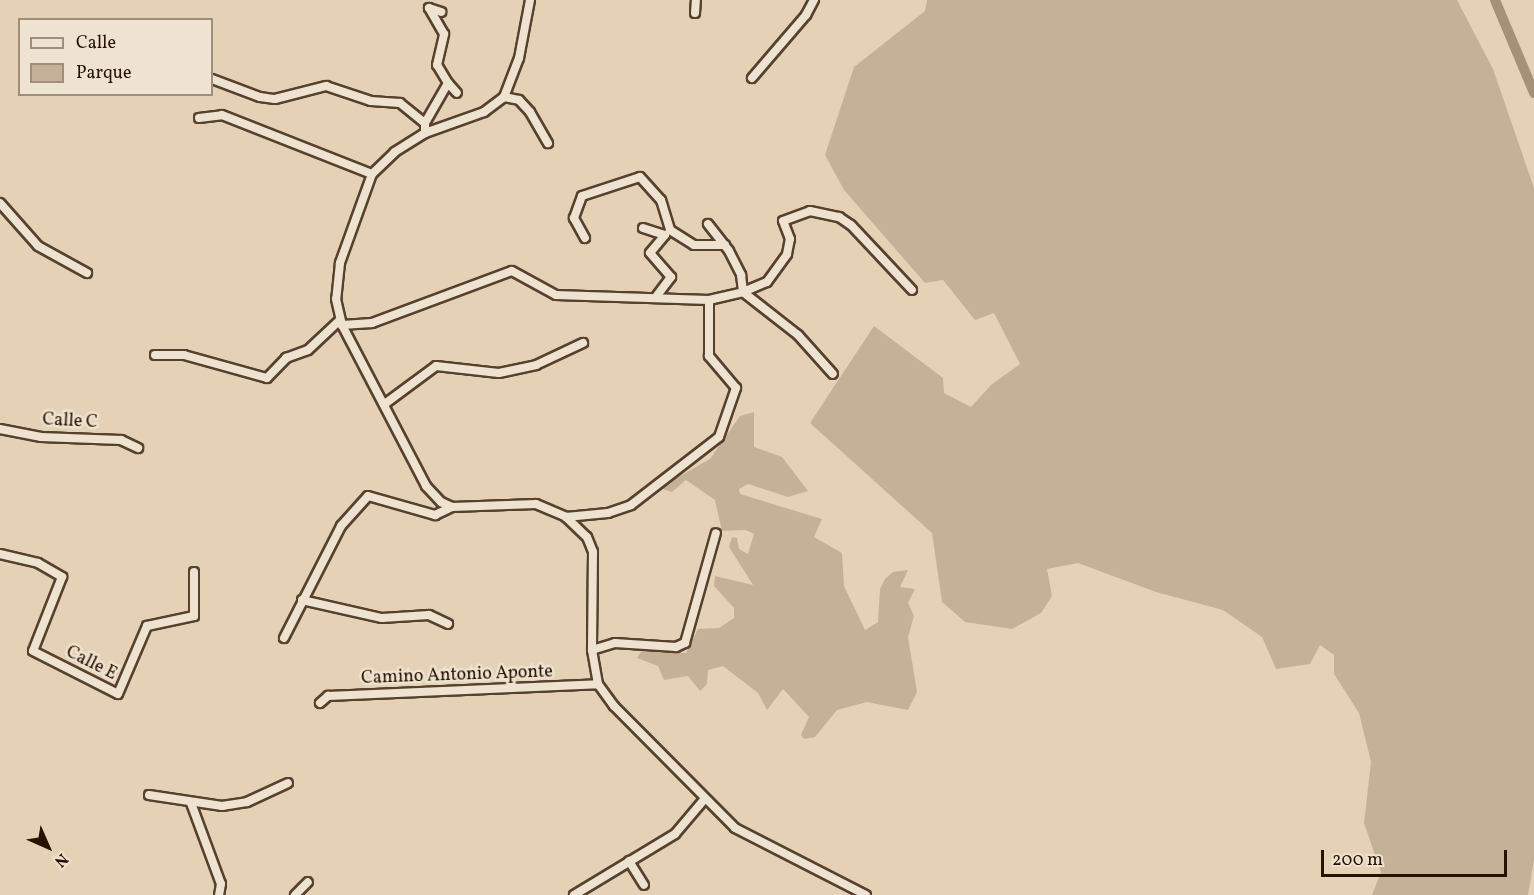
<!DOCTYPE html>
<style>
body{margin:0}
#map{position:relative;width:1534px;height:895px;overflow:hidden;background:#e5d2b6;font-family:Vollkorn,serif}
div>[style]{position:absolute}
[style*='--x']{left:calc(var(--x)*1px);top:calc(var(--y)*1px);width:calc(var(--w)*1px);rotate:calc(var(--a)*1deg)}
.green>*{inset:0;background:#c5b197}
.river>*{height:10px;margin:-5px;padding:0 5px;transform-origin:5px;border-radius:5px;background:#a59078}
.roads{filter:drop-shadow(2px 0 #57412e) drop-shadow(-2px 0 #57412e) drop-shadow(0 2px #57412e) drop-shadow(0 -2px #57412e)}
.minor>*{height:8px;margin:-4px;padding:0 4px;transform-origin:4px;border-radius:4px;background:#eee2d0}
span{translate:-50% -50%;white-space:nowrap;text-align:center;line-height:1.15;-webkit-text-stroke:5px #eee2d0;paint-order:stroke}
.street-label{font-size:18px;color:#281100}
.legend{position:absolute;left:18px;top:18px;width:195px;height:78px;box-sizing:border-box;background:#eee2d0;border:2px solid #9f8e7d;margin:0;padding:8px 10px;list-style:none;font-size:18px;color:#281100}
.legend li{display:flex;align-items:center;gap:12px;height:30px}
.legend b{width:30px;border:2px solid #9f8e7d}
.north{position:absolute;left:18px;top:817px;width:60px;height:60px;-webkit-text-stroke:4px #eee2d0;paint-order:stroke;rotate:135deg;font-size:16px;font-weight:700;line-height:24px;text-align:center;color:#281100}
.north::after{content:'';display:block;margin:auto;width:21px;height:27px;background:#281100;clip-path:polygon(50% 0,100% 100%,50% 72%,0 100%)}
.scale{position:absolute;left:1321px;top:850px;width:186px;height:27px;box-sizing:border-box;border:3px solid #281100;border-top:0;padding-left:8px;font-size:18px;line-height:21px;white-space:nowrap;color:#281100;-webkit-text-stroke:4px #eee2d0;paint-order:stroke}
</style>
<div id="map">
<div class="green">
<i style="clip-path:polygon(927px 0,1457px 0,1493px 69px,1534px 188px,1534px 860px,1528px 895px,1372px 895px,1381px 872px,1364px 823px,1371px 762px,1359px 713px,1334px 674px,1334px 655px,1320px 645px,1310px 664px,1276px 669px,1262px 637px,1223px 610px,1156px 592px,1078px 563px,1047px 569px,1052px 596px,1041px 613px,1012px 629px,965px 622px,942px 602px,932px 533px,810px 423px,874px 326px,943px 378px,944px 393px,971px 407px,991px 385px,1020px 364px,994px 313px,975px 320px,943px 280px,925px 283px,844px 190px,825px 155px,854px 67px,925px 11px)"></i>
<i style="clip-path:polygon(754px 412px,754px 447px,782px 457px,808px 491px,788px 497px,748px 484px,739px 489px,740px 494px,822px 519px,814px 537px,842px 553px,844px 586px,865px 630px,878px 622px,880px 589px,885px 579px,893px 572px,908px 570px,900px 587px,915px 589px,908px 603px,914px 616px,908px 637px,917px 692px,908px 710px,867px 702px,837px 710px,815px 737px,804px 739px,801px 735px,809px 717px,783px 689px,767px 710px,758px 693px,723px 666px,708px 670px,707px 684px,700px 691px,688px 676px,664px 680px,658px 666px,637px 658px,643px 649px,686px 653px,698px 629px,719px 628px,734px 618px,734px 608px,714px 586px,715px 576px,753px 585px,729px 547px,732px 537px,737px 538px,739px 549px,748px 554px,754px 534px,746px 530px,722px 531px,715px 500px,686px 480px,672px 492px,659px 488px,710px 459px,740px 416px)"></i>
</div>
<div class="river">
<i style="--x:1495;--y:0;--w:101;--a:67.2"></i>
</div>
<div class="roads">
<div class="minor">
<i style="--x:530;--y:0;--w:59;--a:100.7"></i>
<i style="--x:519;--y:58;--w:42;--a:111"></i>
<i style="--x:504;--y:97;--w:25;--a:143"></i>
<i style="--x:484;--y:112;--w:63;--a:160.4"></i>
<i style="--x:425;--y:133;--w:36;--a:148"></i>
<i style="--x:395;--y:152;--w:32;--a:136"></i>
<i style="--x:372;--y:174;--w:95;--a:109.8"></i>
<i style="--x:340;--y:263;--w:36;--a:96"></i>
<i style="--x:336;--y:299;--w:27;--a:77"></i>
<i style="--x:342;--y:325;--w:182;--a:62.4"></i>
<i style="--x:426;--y:486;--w:22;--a:47"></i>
<i style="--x:441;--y:502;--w:12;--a:24"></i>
<i style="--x:452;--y:507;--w:84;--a:-2"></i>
<i style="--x:536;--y:504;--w:33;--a:23"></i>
<i style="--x:566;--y:517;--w:29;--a:44"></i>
<i style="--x:587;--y:537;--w:16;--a:68"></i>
<i style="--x:593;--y:552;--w:98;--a:90.6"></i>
<i style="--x:592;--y:650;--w:35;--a:80"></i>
<i style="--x:598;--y:684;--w:27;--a:54"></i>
<i style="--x:614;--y:706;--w:172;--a:45.2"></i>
<i style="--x:735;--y:828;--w:147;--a:27.1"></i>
<i style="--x:695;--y:13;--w:13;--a:-86"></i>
<i style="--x:752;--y:78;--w:83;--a:-49.4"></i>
<i style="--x:806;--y:15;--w:17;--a:-62"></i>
<i style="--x:212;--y:79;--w:51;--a:20.6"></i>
<i style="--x:260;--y:97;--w:15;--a:8"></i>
<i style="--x:275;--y:99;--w:53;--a:-14.3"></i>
<i style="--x:326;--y:86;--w:47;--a:18.4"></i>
<i style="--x:371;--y:101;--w:29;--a:4"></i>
<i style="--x:400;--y:103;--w:32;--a:39"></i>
<i style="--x:425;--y:123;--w:10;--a:90"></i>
<i style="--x:448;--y:83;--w:13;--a:48"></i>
<i style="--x:504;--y:97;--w:15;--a:11"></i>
<i style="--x:519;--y:100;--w:16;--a:47"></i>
<i style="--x:530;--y:112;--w:36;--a:60"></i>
<i style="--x:199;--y:118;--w:23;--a:-7"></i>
<i style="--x:222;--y:115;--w:161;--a:21.5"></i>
<i style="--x:425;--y:123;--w:46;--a:-60.1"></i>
<i style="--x:448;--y:83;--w:21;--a:-121"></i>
<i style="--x:437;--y:65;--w:32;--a:-77"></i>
<i style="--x:444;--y:34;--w:30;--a:-120"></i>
<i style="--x:429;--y:8;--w:13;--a:18"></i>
<i style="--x:0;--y:203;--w:57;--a:48.5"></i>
<i style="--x:38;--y:246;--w:56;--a:28.9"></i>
<i style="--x:708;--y:224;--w:34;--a:52"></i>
<i style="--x:729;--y:251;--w:27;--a:63"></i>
<i style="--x:741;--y:275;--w:17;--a:83"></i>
<i style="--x:743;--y:292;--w:70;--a:38"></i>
<i style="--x:798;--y:335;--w:52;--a:48.1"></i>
<i style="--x:643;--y:228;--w:23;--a:18"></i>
<i style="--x:665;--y:235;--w:23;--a:130"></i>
<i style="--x:650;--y:253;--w:32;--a:49"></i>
<i style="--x:671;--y:277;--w:25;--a:127"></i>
<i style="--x:585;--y:238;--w:23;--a:-119"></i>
<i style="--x:574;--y:218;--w:23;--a:-70"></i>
<i style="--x:582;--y:196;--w:61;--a:-18.1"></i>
<i style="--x:640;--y:177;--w:31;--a:48"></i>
<i style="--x:661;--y:200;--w:31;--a:73"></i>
<i style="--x:670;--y:230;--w:28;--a:32"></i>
<i style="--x:694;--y:245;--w:31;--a:0"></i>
<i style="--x:342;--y:325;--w:30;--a:-4"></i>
<i style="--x:372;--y:323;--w:149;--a:-20.4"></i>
<i style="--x:512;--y:271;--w:50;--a:28.6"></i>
<i style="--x:556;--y:295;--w:153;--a:1.9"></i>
<i style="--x:709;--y:300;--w:35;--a:-13"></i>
<i style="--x:743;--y:292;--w:26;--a:-23"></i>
<i style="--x:767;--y:282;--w:34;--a:-54"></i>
<i style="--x:787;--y:254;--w:15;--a:-79"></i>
<i style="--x:790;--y:239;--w:19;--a:-111"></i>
<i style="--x:783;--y:221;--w:29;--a:-20"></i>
<i style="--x:810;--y:211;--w:30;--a:12"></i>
<i style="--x:839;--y:217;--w:14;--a:34"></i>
<i style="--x:851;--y:225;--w:89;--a:46.8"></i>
<i style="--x:155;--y:355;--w:29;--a:0"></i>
<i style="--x:184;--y:355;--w:86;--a:15.5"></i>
<i style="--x:267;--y:378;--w:28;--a:-46"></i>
<i style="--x:286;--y:358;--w:23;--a:-20"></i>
<i style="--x:308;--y:350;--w:44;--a:-43.2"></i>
<i style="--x:386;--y:403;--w:62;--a:-36.5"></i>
<i style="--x:436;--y:366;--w:63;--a:6.3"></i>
<i style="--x:499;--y:373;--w:38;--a:-12"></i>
<i style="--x:536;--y:365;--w:52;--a:-25.1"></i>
<i style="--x:0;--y:429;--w:42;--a:11"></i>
<i style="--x:41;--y:437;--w:80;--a:2.1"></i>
<i style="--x:121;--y:440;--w:19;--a:25"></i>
<i style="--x:566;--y:517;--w:42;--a:-5.4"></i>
<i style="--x:608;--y:513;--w:24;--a:-19"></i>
<i style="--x:631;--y:505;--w:111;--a:-37.7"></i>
<i style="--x:719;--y:437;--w:52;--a:-70.9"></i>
<i style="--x:736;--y:388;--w:42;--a:-130.2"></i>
<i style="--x:709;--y:356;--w:56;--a:-90"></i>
<i style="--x:0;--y:554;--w:39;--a:13"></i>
<i style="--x:38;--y:563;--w:28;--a:30"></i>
<i style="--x:62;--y:577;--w:79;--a:111.4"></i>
<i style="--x:33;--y:651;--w:95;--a:26.8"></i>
<i style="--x:118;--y:694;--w:74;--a:-66.9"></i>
<i style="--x:147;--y:626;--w:48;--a:-12"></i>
<i style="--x:194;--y:616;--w:44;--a:-90"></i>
<i style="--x:302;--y:600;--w:82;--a:12.7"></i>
<i style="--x:382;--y:618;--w:47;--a:-3.7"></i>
<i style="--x:429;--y:615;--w:21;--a:25"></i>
<i style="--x:284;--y:638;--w:126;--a:-63"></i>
<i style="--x:341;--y:526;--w:40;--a:-48"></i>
<i style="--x:368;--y:496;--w:70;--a:15.8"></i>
<i style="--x:435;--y:515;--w:19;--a:-25"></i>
<i style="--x:592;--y:650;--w:24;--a:-17"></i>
<i style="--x:615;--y:643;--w:61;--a:3.8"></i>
<i style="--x:676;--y:647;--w:10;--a:-24"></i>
<i style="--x:685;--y:643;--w:114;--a:-74.3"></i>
<i style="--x:320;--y:703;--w:11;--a:-41"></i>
<i style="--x:328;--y:696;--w:270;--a:-2.5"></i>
<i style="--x:149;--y:795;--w:74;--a:8.6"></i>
<i style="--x:222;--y:806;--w:25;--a:-9"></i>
<i style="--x:247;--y:802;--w:45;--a:-24.9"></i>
<i style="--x:191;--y:803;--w:86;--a:69.7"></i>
<i style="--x:221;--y:884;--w:11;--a:100"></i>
<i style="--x:629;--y:861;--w:28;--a:58"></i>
<i style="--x:295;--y:895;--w:18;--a:-45"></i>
<i style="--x:574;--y:895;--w:118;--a:-31.1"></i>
<i style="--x:675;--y:834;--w:43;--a:-49.7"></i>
</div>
</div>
<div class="street-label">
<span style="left:70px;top:422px;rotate:3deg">Calle C</span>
<span style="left:91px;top:664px;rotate:27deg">Calle E</span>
<span style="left:457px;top:676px;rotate:-2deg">Camino Antonio Aponte</span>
</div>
<ul class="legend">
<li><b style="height:8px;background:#eee2d0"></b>Calle</li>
<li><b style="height:16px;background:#c5b197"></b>Parque</li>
</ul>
<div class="north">N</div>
<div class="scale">200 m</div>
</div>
